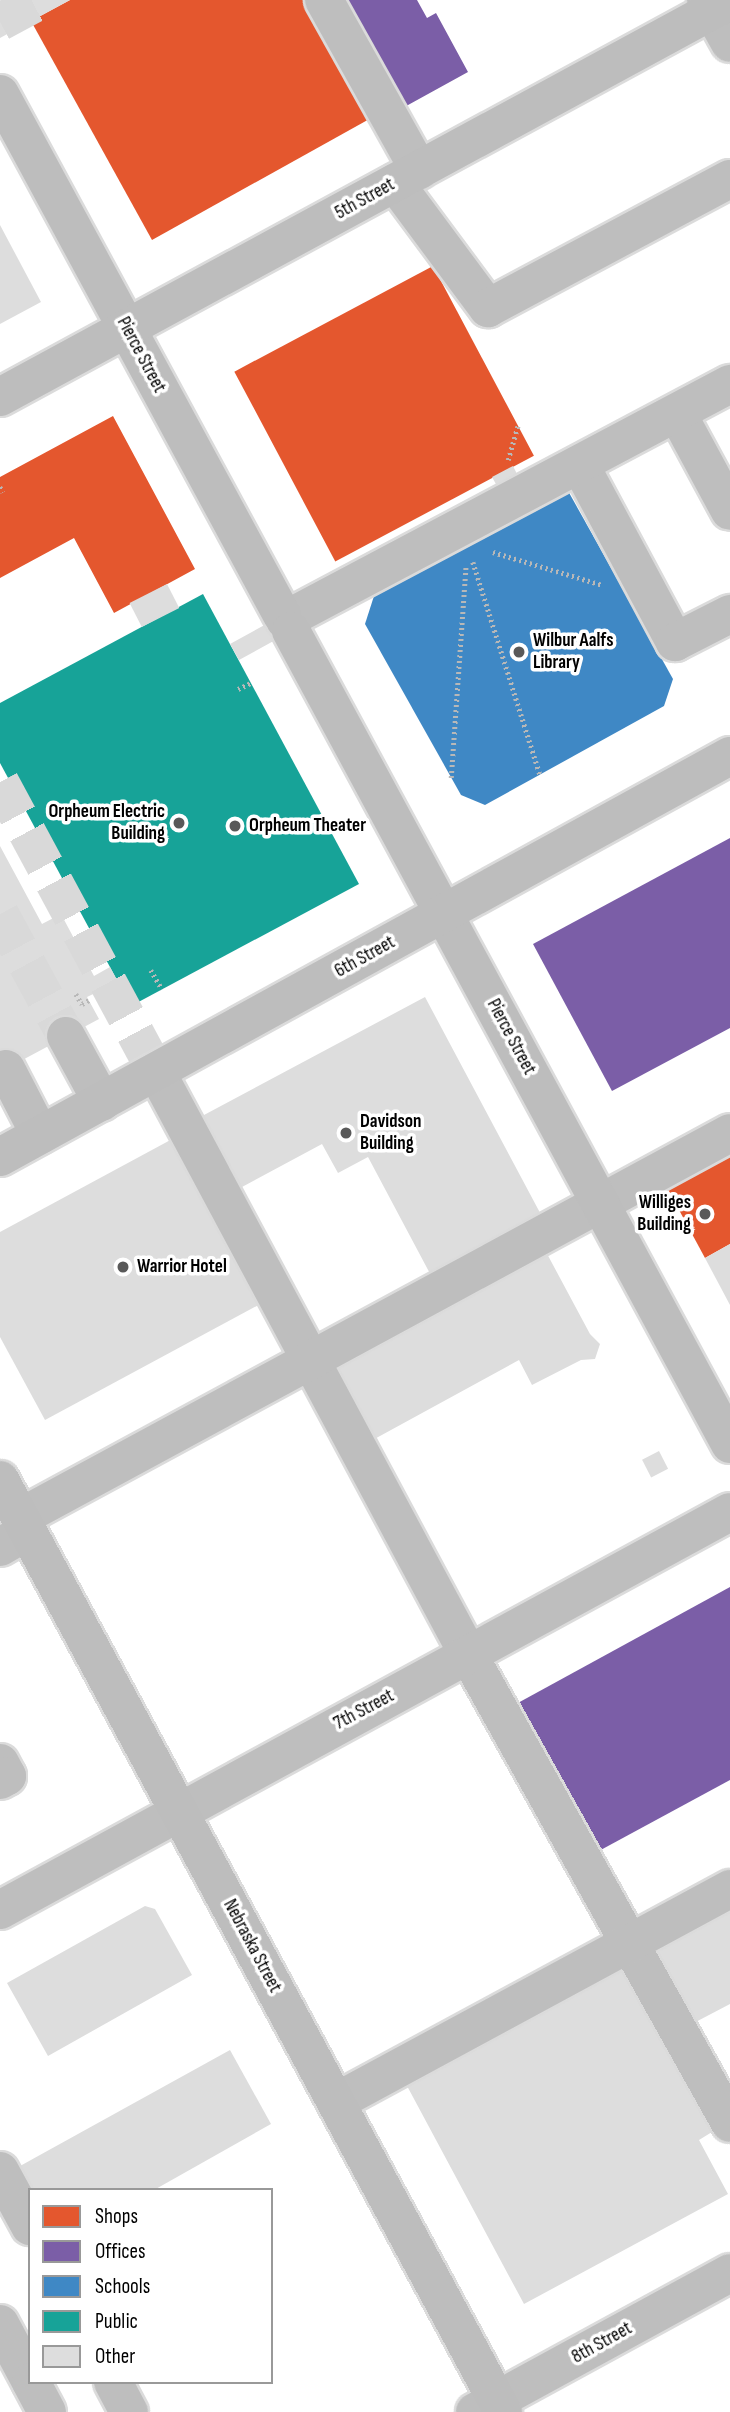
<!DOCTYPE html>
<style>
body{margin:0}
#map{position:relative;width:730px;height:2412px;overflow:hidden;background:#fff;font-family:"Sofia Sans Condensed",sans-serif}
div>[style]{position:absolute}
[style*='--x']{left:calc(var(--x)*1px);top:calc(var(--y)*1px);width:calc(var(--w)*1px);rotate:calc(var(--a)*1deg)}
.shops>*{inset:0;background:#e4572e;transform-origin:0 0}
.offices>*{inset:0;background:#7b5ea7}
.schools>*{inset:0;background:#3f88c5}
.public>*{inset:0;background:#17a398}
.building>*{inset:0;background:#ddd;transform-origin:0 0}
.minor-tunnel>*{height:38px;margin-top:-19px;transform-origin:0;background:repeating-linear-gradient(90deg,#d9d9d9 0 38px,transparent 0 57px)}
.path>*{height:4.5px;margin-top:-2.25px;transform-origin:0;background:repeating-linear-gradient(90deg,#b8b8b8 0 2px,transparent 0 5.5px)}
.roads{filter:drop-shadow(2px 0 #dbdbdb) drop-shadow(-2px 0 #dbdbdb) drop-shadow(0 2px #dbdbdb) drop-shadow(0 -2px #dbdbdb)}
.minor>*{height:38px;margin:-19px;padding:0 19px;transform-origin:19px;border-radius:19px;background:#bebebe}
.major>*{height:38px;margin:-19px;padding:0 19px;transform-origin:19px;border-radius:19px;background:#bdbdbd}
.dots>*{width:19px;height:19px;translate:-50% -50%;box-sizing:border-box;border:4px solid #fff;border-radius:50%}
span{translate:-50% -50%;white-space:nowrap;text-align:center;line-height:1.15;-webkit-text-stroke:7px #fff;paint-order:stroke}
.street-label{font-size:19px;color:#000}
.poi-label{font-size:19px;color:#000;font-weight:700}
.left{translate:0 -50%;text-align:left}
.right{translate:-100% -50%;text-align:right}
.legend{position:absolute;left:28px;top:2188px;width:245px;height:196px;box-sizing:border-box;background:#fff;border:2px solid #999;margin:0;padding:9px 12px;list-style:none;font-size:21px;color:#000}
.legend li{display:flex;align-items:center;gap:14px;height:35px}
.legend b{width:35px;border:2px solid #999}
</style>
<div id="map">
<div class="shops">
<i style="clip-path:polygon(70px 0,308px 0,373px 117px,152px 240px,31px 21px)"></i>
<i style="left:433px;top:266px;width:215px;height:225px;rotate:62deg"></i>
<i style="clip-path:polygon(113px 416px,195px 569px,114px 613px,74px 538px,0 578px,0 477px)"></i>
<i style="clip-path:polygon(730px 1149px,730px 1244px,705px 1258px,665px 1184px)"></i>
</div>
<div class="offices">
<i style="clip-path:polygon(339px 0,417px 0,427px 18px,436px 13px,468px 72px,399px 110px)"></i>
<i style="clip-path:polygon(730px 838px,730px 1028px,612px 1091px,533px 944px)"></i>
<i style="clip-path:polygon(730px 1587px,730px 1780px,597px 1852px,516px 1704px)"></i>
</div>
<div class="schools">
<i style="clip-path:polygon(567px 489px,673px 679px,664px 706px,485px 805px,461px 795px,365px 624px,374px 596px)"></i>
</div>
<div class="public">
<i style="clip-path:polygon(203px 594px,359px 884px,131px 1006px,0 763px,0 703px)"></i>
</div>
<div class="building">
<i style="clip-path:polygon(19px 0,70px 0,0 38px,0 9px)"></i>
<i style="clip-path:polygon(0 225px,41px 302px,0 324px)"></i>
<i style="clip-path:polygon(513px 466px,530px 500px,239px 660px,230px 644px,502px 495px,492px 477px)"></i>
<i style="left:167px;top:584px;width:27px;height:42px;rotate:63deg"></i>
<i style="clip-path:polygon(0 846px,42px 924px,61px 914px,94px 976px,110px 967px,118px 982px,87px 997px,99px 1019px,0 1072px)"></i>
<i style="clip-path:polygon(425px 997px,546px 1224px,435px 1283px,368px 1157px,338px 1173px,322px 1144px,227px 1195px,189px 1123px)"></i>
<i style="clip-path:polygon(176px 1137px,264px 1302px,45px 1420px,0 1337px,0 1232px)"></i>
<i style="clip-path:polygon(730px 1244px,730px 1305px,705px 1258px)"></i>
<i style="clip-path:polygon(545px 1250px,590px 1334px,600px 1344px,595px 1359px,581px 1360px,532px 1385px,519px 1360px,369px 1442px,327px 1367px)"></i>
<i style="left:659px;top:1451px;width:20px;height:19px;rotate:63deg"></i>
<i style="clip-path:polygon(730px 1905px,730px 2004px,688px 2026px,647px 1950px)"></i>
<i style="clip-path:polygon(145px 1906px,155px 1909px,192px 1975px,48px 2056px,7px 1983px)"></i>
<i style="clip-path:polygon(623px 1967px,712px 2132px,699px 2140px,728px 2194px,524px 2304px,406px 2084px)"></i>
<i style="clip-path:polygon(230px 2050px,271px 2124px,154px 2190px,30px 2190px,11px 2171px)"></i>
</div>
<div class="minor-tunnel">
<i style="--x:0;--y:22;--w:47;--a:-28.2"></i>
<i style="--x:0;--y:782;--w:331;--a:61.7"></i>
<i style="--x:0;--y:914;--w:139;--a:61.6"></i>
</div>
<div class="path">
<i style="--x:508;--y:460;--w:37;--a:-74"></i>
<i style="--x:0;--y:487;--w:6;--a:59"></i>
<i style="--x:493;--y:552;--w:114;--a:16.8"></i>
<i style="--x:473;--y:562;--w:223;--a:72.5"></i>
<i style="--x:238;--y:689;--w:14;--a:-25"></i>
<i style="--x:451;--y:778;--w:213;--a:-86"></i>
<i style="--x:151;--y:970;--w:22;--a:60"></i>
<i style="--x:76;--y:994;--w:12;--a:59"></i>
<i style="--x:82;--y:1004;--w:8;--a:-30"></i>
</div>
<div class="roads">
<div class="minor">
<i style="--x:324;--y:0;--w:195;--a:60.8"></i>
<i style="--x:706;--y:0;--w:49;--a:60.8"></i>
<i style="--x:395;--y:183;--w:156;--a:53.4"></i>
<i style="--x:488;--y:308;--w:274;--a:-28.1"></i>
<i style="--x:677;--y:413;--w:111;--a:61.6"></i>
<i style="--x:580;--y:465;--w:201;--a:61.8"></i>
<i style="--x:675;--y:642;--w:62;--a:-27"></i>
<i style="--x:285;--y:620;--w:504;--a:-27.94"></i>
<i style="--x:66;--y:1036;--w:75;--a:61.4"></i>
<i style="--x:6;--y:1069;--w:74;--a:62.7"></i>
<i style="--x:157;--y:1073;--w:659;--a:61.84"></i>
<i style="--x:468;--y:1654;--w:537;--a:60.81"></i>
<i style="--x:21;--y:1517;--w:806;--a:-28.44"></i>
<i style="--x:0;--y:1547;--w:32;--a:-30"></i>
<i style="--x:0;--y:1763;--w:15;--a:62"></i>
<i style="--x:7;--y:1776;--w:8;--a:150"></i>
<i style="--x:0;--y:1910;--w:831;--a:-28.6"></i>
<i style="--x:336;--y:2102;--w:448;--a:-28.4"></i>
<i style="--x:0;--y:2171;--w:63;--a:61.4"></i>
<i style="--x:0;--y:2324;--w:64;--a:61.8"></i>
<i style="--x:31;--y:2382;--w:34;--a:62"></i>
<i style="--x:113;--y:2382;--w:34;--a:62"></i>
<i style="--x:475;--y:2412;--w:290;--a:-28.6"></i>
</div>
<div class="major">
<i style="--x:0;--y:94;--w:592;--a:61.57"></i>
<i style="--x:0;--y:397;--w:830;--a:-28.48"></i>
<i style="--x:291;--y:631;--w:924;--a:61.63"></i>
<i style="--x:0;--y:1157;--w:833;--a:-28.78"></i>
<i style="--x:0;--y:1480;--w:1059;--a:61.64"></i>
</div>
</div>
<div class="dots">
<i style="left:519px;top:652px;background:#595959"></i>
<i style="left:179px;top:823px;background:#595959"></i>
<i style="left:235px;top:826px;background:#595959"></i>
<i style="left:346px;top:1133px;background:#595959"></i>
<i style="left:705px;top:1214px;background:#595959"></i>
<i style="left:123px;top:1267px;background:#595959"></i>
</div>
<div class="street-label">
<span style="left:365px;top:199px;rotate:-29deg">5th Street</span>
<span style="left:141px;top:355px;rotate:62deg">Pierce Street</span>
<span style="left:365px;top:957px;rotate:-29deg">6th Street</span>
<span style="left:511px;top:1037px;rotate:62deg">Pierce Street</span>
<span style="left:364px;top:1710px;rotate:-28deg">7th Street</span>
<span style="left:252px;top:1946px;rotate:62deg">Nebraska Street</span>
<span style="left:602px;top:2343px;rotate:-29deg">8th Street</span>
</div>
<div class="poi-label">
<span class="left" style="left:533px;top:652px">Wilbur Aalfs<br>Library</span>
<span class="right" style="left:165px;top:823px">Orpheum Electric<br>Building</span>
<span class="left" style="left:249px;top:826px">Orpheum Theater</span>
<span class="left" style="left:360px;top:1133px">Davidson<br>Building</span>
<span class="right" style="left:691px;top:1214px">Williges<br>Building</span>
<span class="left" style="left:137px;top:1267px">Warrior Hotel</span>
</div>
<ul class="legend">
<li><b style="height:19px;background:#e4572e"></b>Shops</li>
<li><b style="height:19px;background:#7b5ea7"></b>Offices</li>
<li><b style="height:19px;background:#3f88c5"></b>Schools</li>
<li><b style="height:19px;background:#17a398"></b>Public</li>
<li><b style="height:19px;background:#ddd"></b>Other</li>
</ul>
</div>
